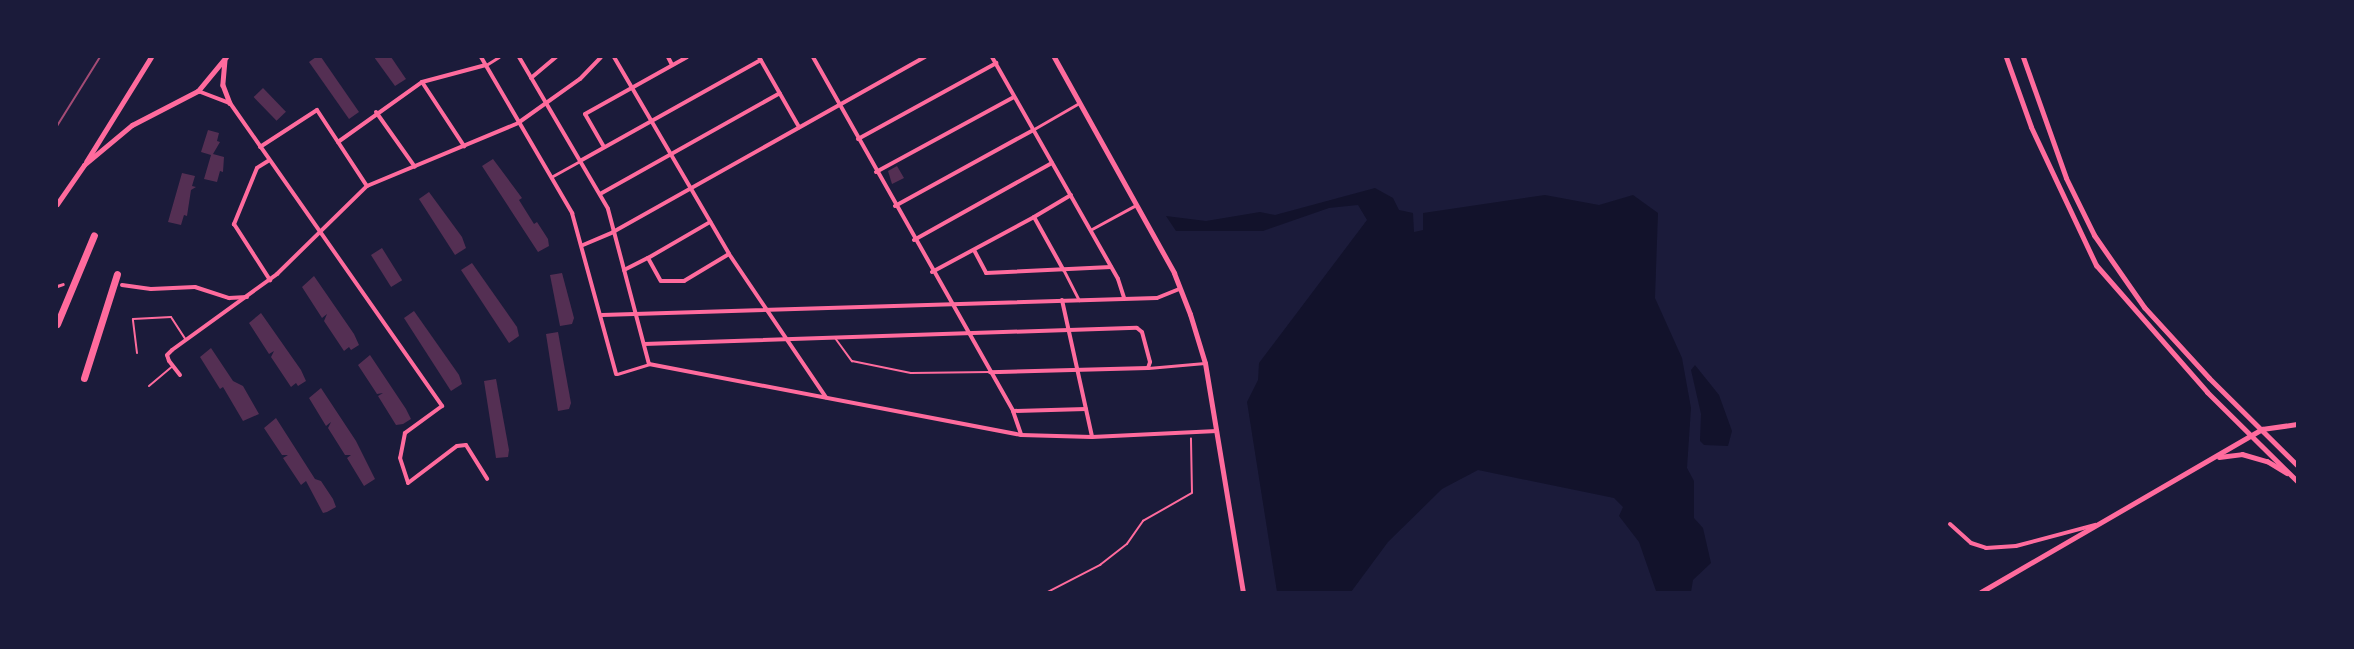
<!DOCTYPE html>
<style>
body{margin:0}
#map{position:relative;width:2354px;height:649px;overflow:hidden;background:#1b1b3a;font-family:Merriweather,serif}
div>[style]{position:absolute}
[style*='--x']{left:calc(var(--x)*1px);top:calc(var(--y)*1px);width:calc(var(--w)*1px);rotate:calc(var(--a)*1deg)}
.water>*{inset:0;background:#12122b}
.building>*{inset:0;background:#542f53;transform-origin:0 0}
.path>*{height:1.5px;margin:-0.75px;padding:0 0.75px;transform-origin:0.75px;border-radius:0.75px;background:#ff6b9d}
.service>*{height:2px;margin:-1px;padding:0 1px;transform-origin:1px;border-radius:1px;background:#ff6b9d}
.pedestrian>*{height:3px;margin:-1.5px;padding:0 1.5px;transform-origin:1.5px;border-radius:1.5px;background:#ff6b9d}
.minor>*{height:4px;margin:-2px;padding:0 2px;transform-origin:2px;border-radius:2px;background:#ff6b9d}
.tertiary>*{height:4.5px;margin:-2.25px;padding:0 2.25px;transform-origin:2.25px;border-radius:2.25px;background:#ff6b9d}
.secondary>*{height:5px;margin:-2.5px;padding:0 2.5px;transform-origin:2.5px;border-radius:2.5px;background:#ff6b9d}
.trunk>*{height:7px;margin:-3.5px;padding:0 3.5px;transform-origin:3.5px;border-radius:3.5px;background:#ff6b9d}
.rail>*{height:2px;margin:-1px;padding:0 1px;transform-origin:1px;border-radius:1px;background:#a44b75}
span{translate:-50% -50%;white-space:nowrap;text-align:center;line-height:1.15;-webkit-text-stroke:6px #1b1b3a;paint-order:stroke}
.frame{position:absolute;inset:0;border:58px solid #1b1b3a;pointer-events:none}
</style>
<div id="map">
<div class="water">
<i style="clip-path:polygon(1375px 188px,1393px 198px,1399px 210px,1413px 213px,1414px 232px,1423px 230px,1423px 213px,1545px 195px,1599px 205px,1633px 195px,1658px 213px,1655px 298px,1682px 358px,1691px 408px,1687px 468px,1694px 481px,1694px 518px,1703px 528px,1711px 563px,1693px 580px,1691px 592px,1656px 591px,1639px 542px,1619px 516px,1623px 507px,1614px 498px,1478px 470px,1442px 489px,1388px 542px,1351px 592px,1277px 592px,1247px 402px,1258px 380px,1259px 363px,1367px 220px,1358px 205px,1329px 208px,1263px 231px,1176px 231px,1166px 216px,1206px 221px,1260px 212px,1275px 215px)"></i>
<i style="clip-path:polygon(1695px 365px,1719px 395px,1732px 431px,1728px 446px,1704px 445px,1700px 441px,1701px 414px,1691px 370px)"></i>
</div>
<div class="building">
<i style="clip-path:polygon(316px 57px,321px 57px,359px 112px,349px 119px,309px 62px)"></i>
<i style="clip-path:polygon(374px 57px,391px 57px,406px 79px,395px 86px)"></i>
<i style="left:263px;top:88px;width:33px;height:13px;rotate:46deg"></i>
<i style="clip-path:polygon(208px 130px,219px 133px,217px 141px,220px 142px,213px 154px,224px 157px,223px 172px,220px 171px,217px 182px,204px 179px,211px 155px,201px 152px)"></i>
<i style="clip-path:polygon(493px 159px,522px 198px,519px 200px,534px 224px,537px 222px,548px 239px,549px 246px,538px 252px,482px 166px)"></i>
<i style="clip-path:polygon(897px 166px,904px 178px,892px 184px,888px 171px)"></i>
<i style="clip-path:polygon(182px 173px,195px 176px,192px 186px,196px 187px,191px 190px,187px 216px,184px 215px,181px 225px,168px 222px)"></i>
<i style="clip-path:polygon(429px 192px,462px 237px,466px 248px,455px 255px,419px 199px)"></i>
<i style="left:382px;top:248px;width:38px;height:13px;rotate:58deg"></i>
<i style="clip-path:polygon(472px 263px,517px 327px,519px 336px,509px 343px,461px 270px)"></i>
<i style="clip-path:polygon(562px 273px,574px 318px,572px 324px,560px 326px,550px 275px)"></i>
<i style="clip-path:polygon(314px 276px,354px 334px,359px 345px,351px 350px,349px 347px,344px 351px,324px 321px,327px 314px,322px 318px,302px 287px)"></i>
<i style="clip-path:polygon(414px 311px,459px 375px,462px 384px,451px 391px,404px 318px)"></i>
<i style="clip-path:polygon(261px 313px,301px 370px,306px 381px,298px 386px,296px 383px,291px 387px,271px 357px,274px 351px,269px 354px,249px 323px)"></i>
<i style="clip-path:polygon(558px 332px,571px 403px,569px 409px,558px 411px,546px 334px)"></i>
<i style="clip-path:polygon(211px 348px,233px 381px,243px 386px,259px 414px,243px 421px,223px 387px,220px 389px,200px 357px)"></i>
<i style="clip-path:polygon(370px 355px,406px 409px,411px 419px,403px 424px,396px 425px,378px 396px,383px 393px,377px 394px,358px 365px)"></i>
<i style="clip-path:polygon(496px 379px,509px 450px,508px 457px,496px 458px,484px 381px)"></i>
<i style="clip-path:polygon(321px 388px,356px 441px,375px 479px,364px 486px,347px 458px,351px 455px,345px 455px,328px 428px,331px 422px,326px 426px,309px 398px)"></i>
<i style="clip-path:polygon(276px 418px,315px 479px,321px 481px,333px 499px,336px 507px,327px 512px,323px 513px,306px 481px,301px 485px,283px 458px,288px 455px,282px 455px,264px 428px)"></i>
</div>
<div class="path">
<i style="--x:1048;--y:592;--w:59;--a:-27.4"></i>
<i style="--x:1100;--y:565;--w:34;--a:-38"></i>
<i style="--x:1127;--y:544;--w:28;--a:-55"></i>
<i style="--x:1143;--y:521;--w:56;--a:-29.7"></i>
<i style="--x:1192;--y:493;--w:54;--a:-91.1"></i>
</div>
<div class="service">
<i style="--x:835;--y:338;--w:29;--a:54"></i>
<i style="--x:852;--y:361;--w:60;--a:11.5"></i>
<i style="--x:911;--y:373;--w:79;--a:-0.7"></i>
<i style="--x:137;--y:353;--w:34;--a:-97"></i>
<i style="--x:133;--y:319;--w:38;--a:-3"></i>
<i style="--x:171;--y:317;--w:27;--a:57"></i>
<i style="--x:149;--y:386;--w:31;--a:-40"></i>
</div>
<div class="pedestrian">
<i style="--x:486;--y:65;--w:15;--a:-32"></i>
<i style="--x:1034;--y:129;--w:52;--a:-30"></i>
<i style="--x:551;--y:177;--w:33;--a:-29"></i>
<i style="--x:1090;--y:230;--w:52;--a:-28.5"></i>
<i style="--x:1063;--y:269;--w:35;--a:63"></i>
<i style="--x:57;--y:286;--w:6;--a:-18"></i>
<i style="--x:1148;--y:368;--w:57;--a:-5"></i>
<i style="--x:617;--y:374;--w:34;--a:-17"></i>
</div>
<div class="minor">
<i style="--x:481;--y:57;--w:181;--a:59.7"></i>
<i style="--x:572;--y:213;--w:167;--a:74.7"></i>
<i style="--x:519;--y:57;--w:176;--a:59.6"></i>
<i style="--x:608;--y:209;--w:160;--a:75.2"></i>
<i style="--x:649;--y:364;--w:379;--a:10.8"></i>
<i style="--x:1021;--y:435;--w:71;--a:1.6"></i>
<i style="--x:1092;--y:437;--w:125;--a:-2.7"></i>
<i style="--x:614;--y:57;--w:228;--a:59.7"></i>
<i style="--x:729;--y:254;--w:173;--a:55.9"></i>
<i style="--x:668;--y:57;--w:9;--a:63"></i>
<i style="--x:759;--y:57;--w:81;--a:60.3"></i>
<i style="--x:813;--y:57;--w:407;--a:60.5"></i>
<i style="--x:1013;--y:411;--w:24;--a:71"></i>
<i style="--x:992;--y:57;--w:255;--a:60.4"></i>
<i style="--x:1118;--y:279;--w:20;--a:72"></i>
<i style="--x:531;--y:78;--w:33;--a:-40"></i>
<i style="--x:422;--y:82;--w:77;--a:56.7"></i>
<i style="--x:198;--y:91;--w:34;--a:21"></i>
<i style="--x:230;--y:103;--w:370;--a:55"></i>
<i style="--x:442;--y:406;--w:46;--a:143.9"></i>
<i style="--x:405;--y:433;--w:25;--a:101"></i>
<i style="--x:400;--y:458;--w:26;--a:72"></i>
<i style="--x:408;--y:483;--w:61;--a:-37.1"></i>
<i style="--x:457;--y:446;--w:9;--a:-6"></i>
<i style="--x:466;--y:445;--w:40;--a:58"></i>
<i style="--x:376;--y:112;--w:67;--a:54.7"></i>
<i style="--x:858;--y:139;--w:158;--a:-28.8"></i>
<i style="--x:338;--y:142;--w:103;--a:-35.5"></i>
<i style="--x:422;--y:82;--w:66;--a:-14.9"></i>
<i style="--x:260;--y:147;--w:68;--a:-33"></i>
<i style="--x:317;--y:110;--w:91;--a:56.7"></i>
<i style="--x:604;--y:147;--w:38;--a:-120"></i>
<i style="--x:585;--y:114;--w:117;--a:-29.2"></i>
<i style="--x:268;--y:161;--w:13;--a:148"></i>
<i style="--x:257;--y:168;--w:61;--a:112.3"></i>
<i style="--x:234;--y:224;--w:67;--a:57.3"></i>
<i style="--x:580;--y:161;--w:207;--a:-29.2"></i>
<i style="--x:876;--y:172;--w:157;--a:-28.5"></i>
<i style="--x:600;--y:194;--w:206;--a:-29.3"></i>
<i style="--x:895;--y:206;--w:158;--a:-28.8"></i>
<i style="--x:1034;--y:217;--w:43;--a:-30.7"></i>
<i style="--x:914;--y:240;--w:158;--a:-29.2"></i>
<i style="--x:583;--y:245;--w:33;--a:-23"></i>
<i style="--x:613;--y:232;--w:358;--a:-29.3"></i>
<i style="--x:974;--y:250;--w:26;--a:62"></i>
<i style="--x:986;--y:273;--w:125;--a:-2.7"></i>
<i style="--x:648;--y:258;--w:72;--a:-30.1"></i>
<i style="--x:624;--y:270;--w:27;--a:-27"></i>
<i style="--x:648;--y:258;--w:26;--a:61"></i>
<i style="--x:661;--y:281;--w:23;--a:0"></i>
<i style="--x:684;--y:281;--w:52;--a:-31"></i>
<i style="--x:932;--y:272;--w:116;--a:-28.3"></i>
<i style="--x:1034;--y:217;--w:60;--a:60.9"></i>
<i style="--x:122;--y:285;--w:29;--a:8"></i>
<i style="--x:151;--y:289;--w:44;--a:-2.6"></i>
<i style="--x:195;--y:287;--w:36;--a:18"></i>
<i style="--x:229;--y:298;--w:18;--a:-3"></i>
<i style="--x:1062;--y:300;--w:140;--a:77.6"></i>
<i style="--x:602;--y:315;--w:555;--a:-1.75"></i>
<i style="--x:1157;--y:298;--w:24;--a:-22"></i>
<i style="--x:644;--y:344;--w:493;--a:-1.9"></i>
<i style="--x:1137;--y:328;--w:6;--a:39"></i>
<i style="--x:1142;--y:332;--w:31;--a:75"></i>
<i style="--x:1150;--y:362;--w:6;--a:108"></i>
<i style="--x:1148;--y:368;--w:158;--a:178.5"></i>
<i style="--x:180;--y:375;--w:18;--a:-128"></i>
<i style="--x:169;--y:361;--w:6;--a:-108"></i>
<i style="--x:167;--y:355;--w:7;--a:-45"></i>
<i style="--x:172;--y:350;--w:130;--a:-35.9"></i>
<i style="--x:277;--y:274;--w:126;--a:-44.4"></i>
<i style="--x:367;--y:186;--w:164;--a:-22.6"></i>
<i style="--x:518;--y:123;--w:76;--a:-35.4"></i>
<i style="--x:580;--y:79;--w:30;--a:-46"></i>
<i style="--x:1013;--y:411;--w:73;--a:-1.6"></i>
<i style="--x:1950;--y:524;--w:28;--a:42"></i>
<i style="--x:1971;--y:543;--w:16;--a:18"></i>
<i style="--x:1986;--y:548;--w:30;--a:-4"></i>
<i style="--x:2016;--y:546;--w:82;--a:-14.9"></i>
</div>
<div class="tertiary">
<i style="--x:225;--y:60;--w:25;--a:95"></i>
<i style="--x:223;--y:85;--w:19;--a:69"></i>
<i style="--x:86;--y:162;--w:123;--a:-58.2"></i>
<i style="--x:84;--y:165;--w:62;--a:-39.8"></i>
<i style="--x:132;--y:125;--w:74;--a:-27.3"></i>
<i style="--x:198;--y:91;--w:44;--a:-50.5"></i>
<i style="--x:2219;--y:457;--w:23;--a:-7"></i>
<i style="--x:2242;--y:454;--w:26;--a:16"></i>
<i style="--x:2267;--y:461;--w:23;--a:31"></i>
<i style="--x:1981;--y:592;--w:325;--a:-30.1"></i>
<i style="--x:2262;--y:429;--w:35;--a:-8"></i>
</div>
<div class="secondary">
<i style="--x:1054;--y:57;--w:247;--a:60.9"></i>
<i style="--x:1174;--y:273;--w:44;--a:68.7"></i>
<i style="--x:1190;--y:314;--w:51;--a:73"></i>
<i style="--x:1205;--y:363;--w:232;--a:80.6"></i>
<i style="--x:2006;--y:57;--w:74;--a:70.3"></i>
<i style="--x:2031;--y:127;--w:153;--a:64.8"></i>
<i style="--x:2096;--y:265;--w:169;--a:48.8"></i>
<i style="--x:2207;--y:392;--w:127;--a:44.7"></i>
<i style="--x:2023;--y:57;--w:128;--a:70.4"></i>
<i style="--x:2066;--y:178;--w:64;--a:63.8"></i>
<i style="--x:2094;--y:235;--w:88;--a:55.2"></i>
<i style="--x:2144;--y:307;--w:96;--a:47.5"></i>
<i style="--x:2209;--y:378;--w:124;--a:44.7"></i>
<i style="--x:57;--y:204;--w:47;--a:-55.3"></i>
</div>
<div class="trunk">
<i style="--x:57;--y:324;--w:96;--a:-67.4"></i>
<i style="--x:84;--y:378;--w:109;--a:-72.4"></i>
</div>
<div class="rail">
<i style="--x:57;--y:126;--w:81;--a:-58.1"></i>
</div>
<div class="frame"></div>
</div>
